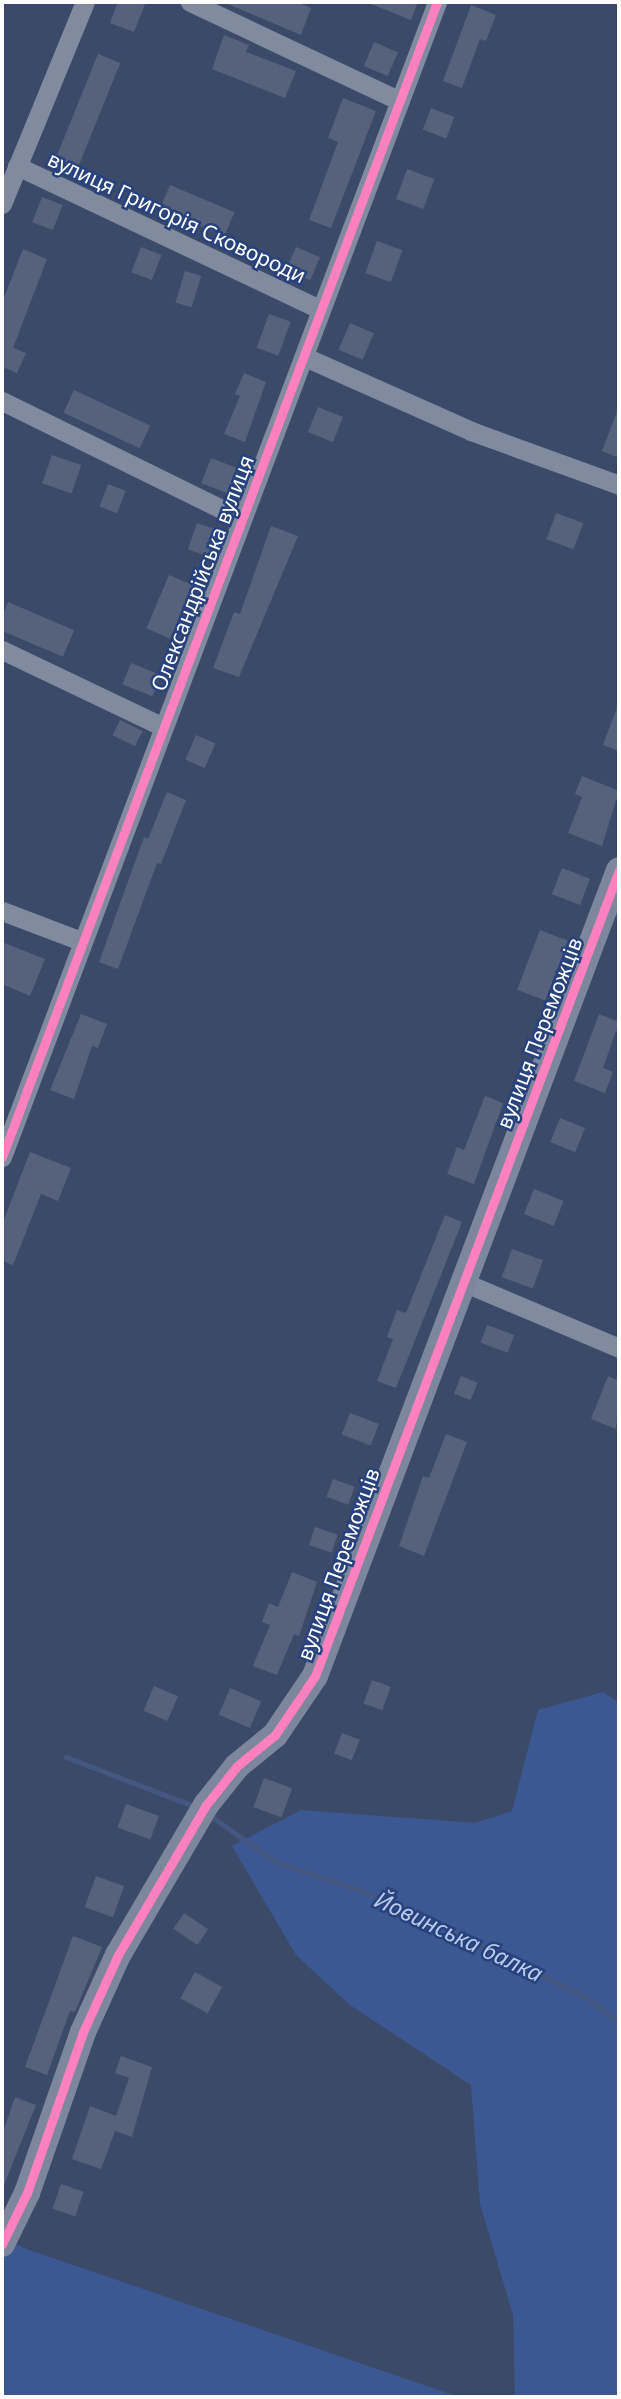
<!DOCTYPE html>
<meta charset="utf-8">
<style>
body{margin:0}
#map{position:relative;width:621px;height:2399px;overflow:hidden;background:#3c4a69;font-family:"Noto Sans",sans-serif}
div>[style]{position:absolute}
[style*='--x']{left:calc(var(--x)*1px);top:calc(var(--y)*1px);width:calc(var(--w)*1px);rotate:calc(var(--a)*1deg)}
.green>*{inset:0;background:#3c5893}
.stream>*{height:5px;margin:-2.5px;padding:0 2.5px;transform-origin:2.5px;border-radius:2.5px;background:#445781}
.building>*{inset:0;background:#56627b;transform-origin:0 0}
.street>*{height:19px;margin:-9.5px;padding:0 9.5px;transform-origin:9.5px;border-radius:9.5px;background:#818ba0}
.secondary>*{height:26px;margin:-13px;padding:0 13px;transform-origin:13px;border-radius:13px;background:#7c869c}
.cycleway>*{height:9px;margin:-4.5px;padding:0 4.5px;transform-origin:4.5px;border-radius:4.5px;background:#ff80c0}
span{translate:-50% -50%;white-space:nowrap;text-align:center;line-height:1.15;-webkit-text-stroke:5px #28427d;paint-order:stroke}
.street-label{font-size:21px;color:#fff}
.water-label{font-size:23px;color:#b9caec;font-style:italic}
.frame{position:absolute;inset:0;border:4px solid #fff;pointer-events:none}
</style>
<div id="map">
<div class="green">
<i style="clip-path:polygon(603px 1692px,619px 1703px,619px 2397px,515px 2397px,513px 2315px,480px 2204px,471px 2085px,350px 2005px,296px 1955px,232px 1846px,301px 1810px,475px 1823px,512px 1811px,538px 1710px)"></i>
<i style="clip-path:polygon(2px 2238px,29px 2250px,459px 2397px,2px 2397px)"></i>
</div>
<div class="stream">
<i style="--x:66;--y:1757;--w:139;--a:21"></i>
<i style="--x:208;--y:1814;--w:81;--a:35.5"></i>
<i style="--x:274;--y:1861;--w:129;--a:19"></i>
<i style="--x:396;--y:1903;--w:216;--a:26.4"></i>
<i style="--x:589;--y:1999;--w:38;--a:39"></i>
</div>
<div class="building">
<i style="clip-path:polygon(118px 2px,146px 2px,134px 32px,110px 23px)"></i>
<i style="clip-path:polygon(223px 2px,296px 2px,311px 8px,301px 35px)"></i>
<i style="clip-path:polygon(366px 2px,418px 2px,411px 20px)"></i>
<i style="clip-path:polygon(471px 5px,496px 15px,486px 41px,480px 39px,462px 88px,443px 81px)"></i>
<i style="clip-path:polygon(224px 35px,249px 45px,246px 52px,296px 71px,285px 98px,212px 69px)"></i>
<i style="left:374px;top:42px;width:26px;height:26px;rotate:23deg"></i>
<i style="left:98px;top:54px;width:24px;height:115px;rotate:22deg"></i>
<i style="clip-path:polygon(343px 98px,376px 111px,331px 228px,309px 220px,338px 142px,328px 138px)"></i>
<i style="left:431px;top:108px;width:25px;height:23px;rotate:21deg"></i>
<i style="left:407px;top:169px;width:29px;height:32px;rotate:20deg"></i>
<i style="left:170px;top:185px;width:70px;height:26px;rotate:23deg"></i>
<i style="left:42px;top:197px;width:22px;height:27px;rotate:21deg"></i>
<i style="left:377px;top:241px;width:27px;height:34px;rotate:20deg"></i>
<i style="left:141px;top:247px;width:22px;height:27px;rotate:21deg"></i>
<i style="left:296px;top:247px;width:26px;height:25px;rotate:23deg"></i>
<i style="clip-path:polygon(23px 249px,47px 259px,13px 348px,26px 353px,17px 373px,5px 368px,3px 373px,2px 303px)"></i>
<i style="left:185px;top:271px;width:17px;height:33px;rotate:17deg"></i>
<i style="left:269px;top:314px;width:23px;height:36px;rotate:20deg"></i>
<i style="left:350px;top:323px;width:26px;height:29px;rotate:23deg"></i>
<i style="clip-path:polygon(244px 373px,266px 382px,245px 442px,224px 434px,240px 396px,235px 394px)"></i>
<i style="left:74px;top:390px;width:84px;height:25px;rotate:25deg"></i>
<i style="left:318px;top:407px;width:27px;height:27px;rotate:22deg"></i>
<i style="clip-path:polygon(618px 409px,619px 409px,619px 458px,602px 451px)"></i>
<i style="left:52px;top:455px;width:31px;height:30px;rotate:19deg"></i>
<i style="left:211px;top:458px;width:30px;height:27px;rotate:21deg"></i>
<i style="left:108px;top:484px;width:19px;height:24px;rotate:21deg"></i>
<i style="left:556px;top:513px;width:29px;height:28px;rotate:20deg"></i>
<i style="left:197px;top:523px;width:21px;height:28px;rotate:19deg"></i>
<i style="clip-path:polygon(271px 526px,298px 536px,239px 677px,213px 668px,234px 612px,240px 614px)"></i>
<i style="left:169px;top:575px;width:26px;height:58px;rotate:23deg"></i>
<i style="left:8px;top:602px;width:72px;height:29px;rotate:23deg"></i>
<i style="left:131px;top:663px;width:32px;height:23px;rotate:22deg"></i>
<i style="clip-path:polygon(618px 705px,619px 706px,619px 751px,603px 745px)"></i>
<i style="left:120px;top:720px;width:25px;height:17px;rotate:26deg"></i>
<i style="left:196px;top:735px;width:21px;height:27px;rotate:23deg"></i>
<i style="clip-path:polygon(582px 776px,619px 791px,602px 846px,568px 833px,582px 797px,575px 794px)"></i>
<i style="clip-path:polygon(167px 792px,186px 800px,161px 864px,157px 863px,118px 969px,99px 962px,144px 837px,148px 839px)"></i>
<i style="left:562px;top:868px;width:30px;height:28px;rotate:21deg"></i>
<i style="left:540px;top:930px;width:30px;height:64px;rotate:21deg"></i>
<i style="clip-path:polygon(2px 942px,45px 959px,30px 996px,2px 984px)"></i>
<i style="clip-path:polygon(81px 1014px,107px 1024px,98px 1048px,92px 1046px,74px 1099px,50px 1090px)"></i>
<i style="clip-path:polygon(599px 1014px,619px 1022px,603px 1068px,613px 1072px,605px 1093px,574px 1081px)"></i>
<i style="clip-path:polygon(485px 1096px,503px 1103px,474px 1184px,447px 1174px,457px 1147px,464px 1150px)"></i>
<i style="left:560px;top:1118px;width:27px;height:26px;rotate:22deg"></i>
<i style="clip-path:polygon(30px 1152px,71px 1168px,58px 1201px,41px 1194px,13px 1265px,2px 1261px,2px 1225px)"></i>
<i style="left:534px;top:1189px;width:32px;height:27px;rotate:22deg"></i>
<i style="clip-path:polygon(445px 1215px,462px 1222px,396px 1388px,377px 1381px,393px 1339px,387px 1337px,397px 1310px,406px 1313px)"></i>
<i style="left:512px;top:1249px;width:33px;height:30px;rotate:20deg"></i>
<i style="left:487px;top:1325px;width:29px;height:19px;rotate:20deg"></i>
<i style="left:461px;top:1376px;width:18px;height:19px;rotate:22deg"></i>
<i style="clip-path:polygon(608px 1376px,619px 1381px,616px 1429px,591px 1419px)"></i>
<i style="left:350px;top:1413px;width:31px;height:23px;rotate:21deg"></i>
<i style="clip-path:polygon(446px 1434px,467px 1442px,424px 1556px,399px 1546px,423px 1476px,429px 1478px)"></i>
<i style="left:333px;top:1479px;width:23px;height:19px;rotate:20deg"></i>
<i style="left:315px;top:1527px;width:24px;height:19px;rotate:19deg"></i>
<i style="clip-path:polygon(292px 1572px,317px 1582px,299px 1636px,294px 1634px,277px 1675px,253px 1666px,270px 1625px,262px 1622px,269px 1603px,278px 1607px)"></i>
<i style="left:372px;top:1680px;width:20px;height:25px;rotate:20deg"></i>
<i style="left:154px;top:1686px;width:26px;height:27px;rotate:23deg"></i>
<i style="left:230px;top:1688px;width:34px;height:29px;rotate:23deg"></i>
<i style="left:342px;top:1733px;width:19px;height:22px;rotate:21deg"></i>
<i style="left:264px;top:1778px;width:30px;height:31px;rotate:20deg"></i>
<i style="left:126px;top:1804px;width:35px;height:25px;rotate:20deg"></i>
<i style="left:96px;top:1876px;width:30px;height:33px;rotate:20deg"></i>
<i style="left:184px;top:1913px;width:29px;height:19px;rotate:34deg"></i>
<i style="clip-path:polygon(73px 1936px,102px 1947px,75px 2012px,70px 2011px,47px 2075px,25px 2067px)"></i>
<i style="left:195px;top:1972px;width:31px;height:30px;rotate:29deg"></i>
<i style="clip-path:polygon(121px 2056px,152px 2067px,132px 2137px,115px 2131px,101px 2169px,72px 2159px,90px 2106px,116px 2116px,129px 2078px,115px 2073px)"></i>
<i style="clip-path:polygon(15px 2097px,36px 2105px,4px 2185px,2px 2135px)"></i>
<i style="left:61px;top:2184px;width:24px;height:26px;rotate:19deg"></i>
</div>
<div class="street">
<i style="--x:190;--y:2;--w:232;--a:25.2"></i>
<i style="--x:17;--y:166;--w:333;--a:25.3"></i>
<i style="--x:2;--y:204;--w:218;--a:-67.7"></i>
<i style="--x:305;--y:357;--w:182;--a:24"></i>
<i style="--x:471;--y:431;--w:158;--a:20"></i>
<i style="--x:2;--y:401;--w:267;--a:26.2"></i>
<i style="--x:2;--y:650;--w:176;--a:25.5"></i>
<i style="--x:2;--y:911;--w:85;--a:20.8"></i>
<i style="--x:2;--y:1157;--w:1234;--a:-69.36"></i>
<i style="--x:463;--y:1282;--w:169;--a:22.9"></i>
</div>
<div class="secondary">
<i style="--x:2;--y:2244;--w:57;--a:-63.9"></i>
<i style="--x:27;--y:2193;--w:170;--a:-70.8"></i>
<i style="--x:83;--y:2032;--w:85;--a:-65.6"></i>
<i style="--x:118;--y:1955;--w:174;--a:-59.6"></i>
<i style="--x:206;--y:1805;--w:50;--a:-51.5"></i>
<i style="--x:237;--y:1766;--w:49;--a:-39.2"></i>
<i style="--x:275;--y:1735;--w:71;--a:-55.9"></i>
<i style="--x:315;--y:1676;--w:861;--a:-69.33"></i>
</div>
<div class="cycleway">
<i style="--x:2;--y:1157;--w:1234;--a:-69.36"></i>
<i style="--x:2;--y:2244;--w:57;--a:-63.9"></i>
<i style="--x:27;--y:2193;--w:170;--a:-70.8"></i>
<i style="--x:83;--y:2032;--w:85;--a:-65.6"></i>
<i style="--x:118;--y:1955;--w:174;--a:-59.6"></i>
<i style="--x:206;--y:1805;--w:50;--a:-51.5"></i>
<i style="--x:237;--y:1766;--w:49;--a:-39.2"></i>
<i style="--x:275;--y:1735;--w:71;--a:-55.9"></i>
<i style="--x:315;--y:1676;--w:861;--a:-69.33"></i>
</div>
<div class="street-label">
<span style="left:177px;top:217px;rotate:25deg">вулиця Григорія Сковороди</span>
<span style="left:202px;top:573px;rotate:-69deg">Олександрійська вулиця</span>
<span style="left:539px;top:1033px;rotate:-69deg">вулиця Переможців</span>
<span style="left:338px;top:1564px;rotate:-70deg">вулиця Переможців</span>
</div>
<div class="water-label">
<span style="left:459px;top:1936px;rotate:25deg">Йовинська балка</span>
</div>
<div class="frame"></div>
</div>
